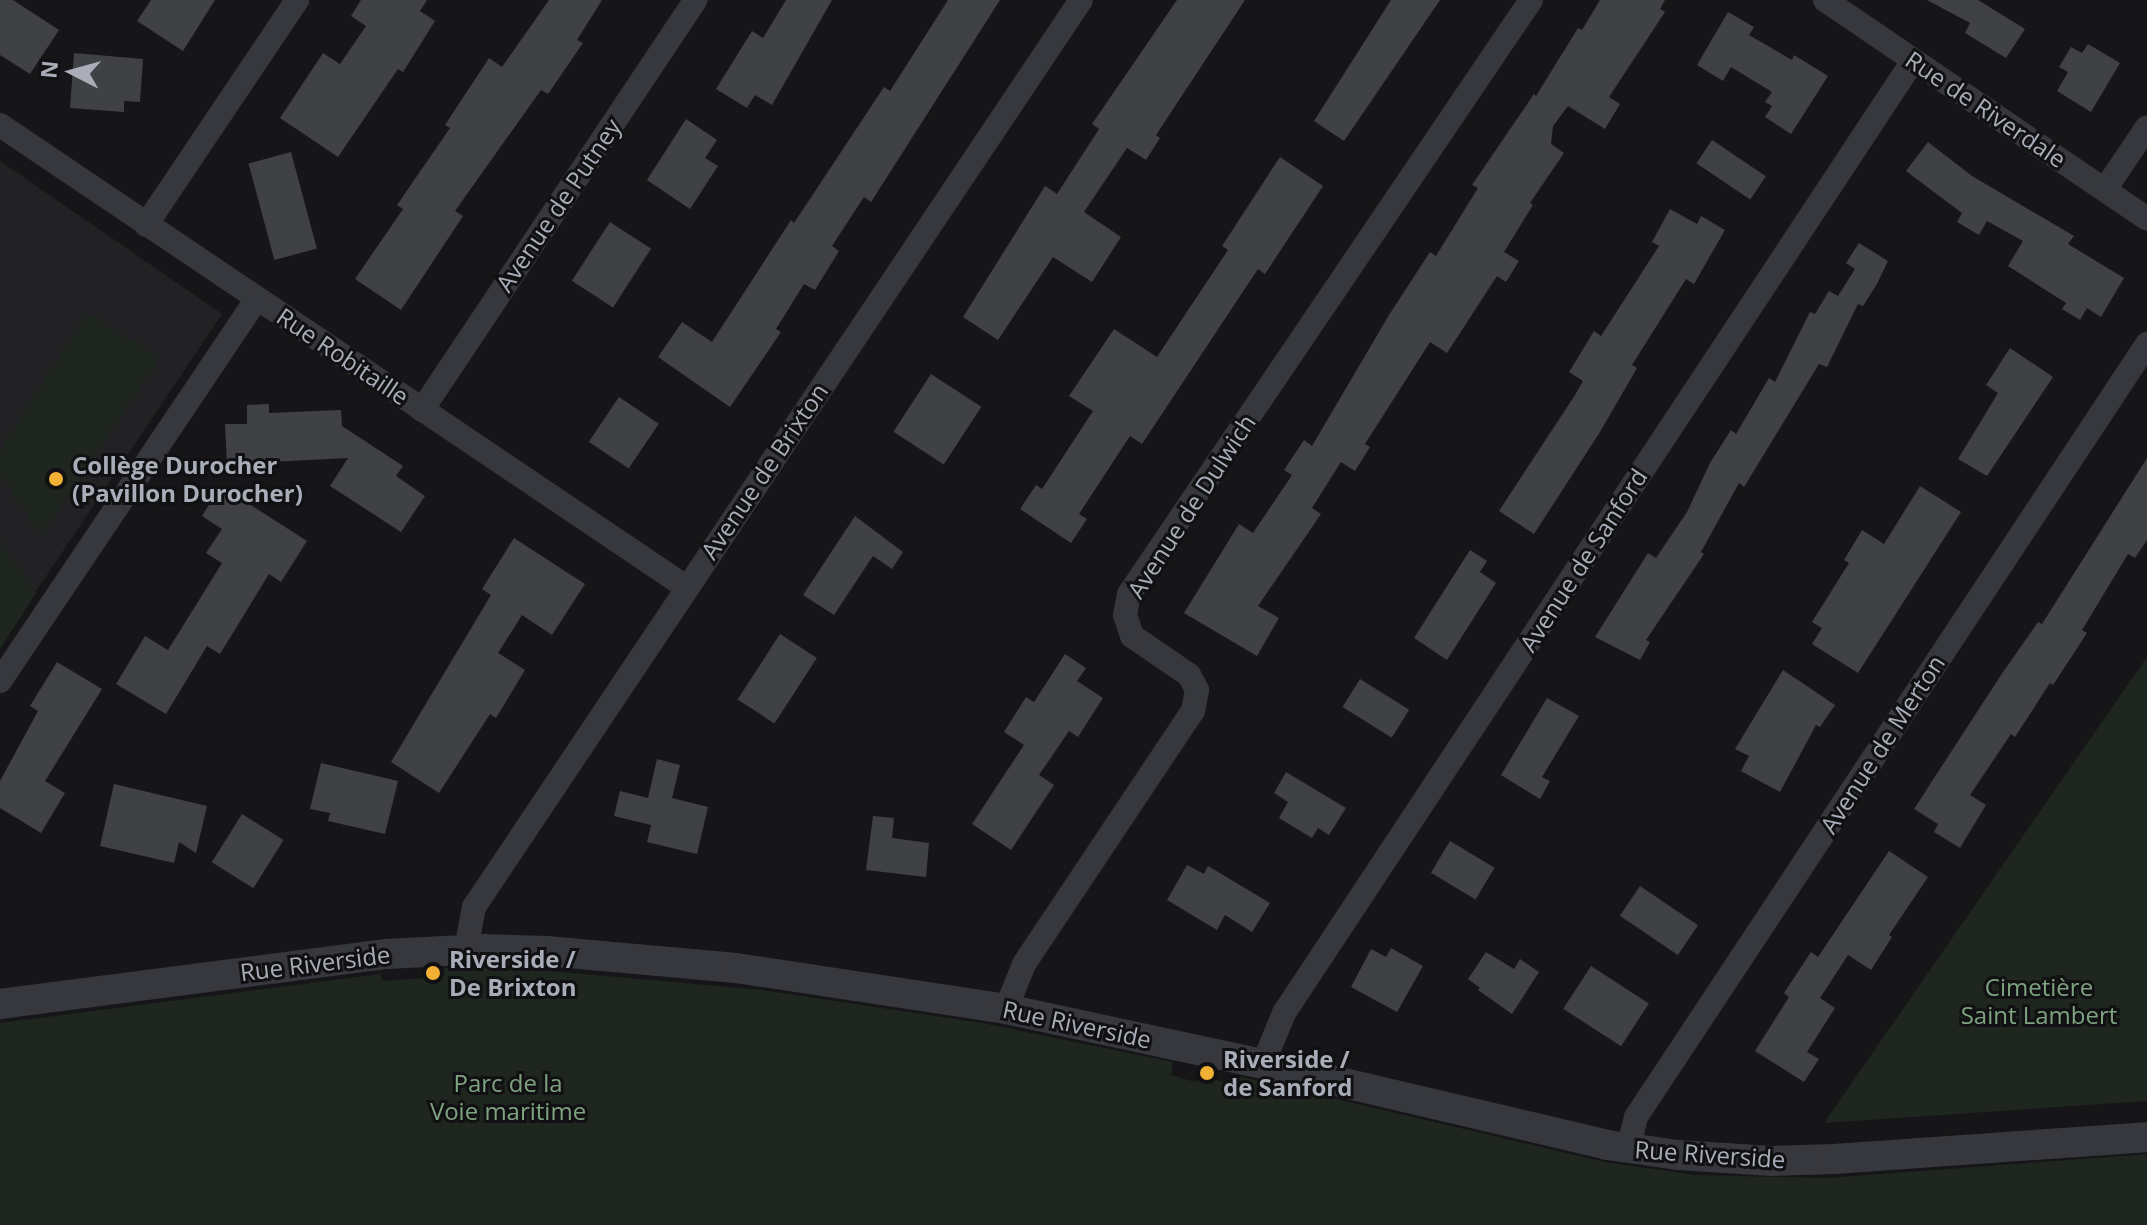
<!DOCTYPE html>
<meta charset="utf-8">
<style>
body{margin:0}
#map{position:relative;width:2147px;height:1225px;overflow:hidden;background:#161618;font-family:"Open Sans",sans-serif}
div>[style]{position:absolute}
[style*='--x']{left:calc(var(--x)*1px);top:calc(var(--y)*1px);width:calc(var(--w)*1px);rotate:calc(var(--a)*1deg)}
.built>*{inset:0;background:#222225}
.green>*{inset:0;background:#1e261f}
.building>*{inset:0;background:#404145;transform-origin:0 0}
.minor>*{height:24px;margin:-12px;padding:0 12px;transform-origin:12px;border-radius:12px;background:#37383d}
.tertiary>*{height:30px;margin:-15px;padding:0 15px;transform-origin:15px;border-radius:15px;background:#37383d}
.dots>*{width:22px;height:22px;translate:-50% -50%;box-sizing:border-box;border:4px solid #111113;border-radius:50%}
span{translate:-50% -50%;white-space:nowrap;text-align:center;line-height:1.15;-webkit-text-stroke:6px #111113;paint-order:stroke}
.street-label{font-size:24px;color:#a8adb8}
.poi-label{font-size:24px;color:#a8adb8;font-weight:700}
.left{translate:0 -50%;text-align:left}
.park-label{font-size:24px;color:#7fa381}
.north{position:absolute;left:32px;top:32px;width:80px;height:80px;-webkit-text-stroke:6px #111113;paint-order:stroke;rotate:276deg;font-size:22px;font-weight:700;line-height:32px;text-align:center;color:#a8adb8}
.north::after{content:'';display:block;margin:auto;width:28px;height:36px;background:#a8adb8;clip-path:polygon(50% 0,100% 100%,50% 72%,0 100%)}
</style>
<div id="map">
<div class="built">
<i style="clip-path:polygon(0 161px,222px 314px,0 645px)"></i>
</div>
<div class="green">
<i style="clip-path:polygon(87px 313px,160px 357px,41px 535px,0 474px,0 450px)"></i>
<i style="clip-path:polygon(0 541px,36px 593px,0 649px)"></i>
<i style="clip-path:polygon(2147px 657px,2147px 1101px,1824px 1123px)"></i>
<i style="clip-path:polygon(506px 967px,762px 990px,982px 1023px,1173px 1062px,1171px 1075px,1195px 1082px,1204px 1077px,1235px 1085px,1238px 1076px,1605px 1162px,1696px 1175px,1828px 1178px,2147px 1154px,2147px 1225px,0 1225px,0 1023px,381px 974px,382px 981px,439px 977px,439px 969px,447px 968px)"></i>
</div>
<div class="building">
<i style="clip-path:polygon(0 0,13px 0,59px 30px,30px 74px,0 55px)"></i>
<i style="clip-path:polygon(151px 0,215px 0,183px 51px,137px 21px)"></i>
<i style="clip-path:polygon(361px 0,427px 0,420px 11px,435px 21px,403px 72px,398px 69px,338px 157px,280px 118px,323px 53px,340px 64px,366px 26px,351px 16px)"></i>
<i style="clip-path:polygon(549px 0,602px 0,577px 40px,583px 43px,548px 94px,541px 90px,455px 211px,463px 216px,401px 310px,355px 279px,403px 209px,397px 205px,450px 128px,445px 125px,489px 58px,502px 67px)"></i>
<i style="clip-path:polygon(786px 0,832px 0,772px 105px,755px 95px,747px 108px,716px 89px,752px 31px,763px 38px)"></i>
<i style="clip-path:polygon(948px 0,1000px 0,871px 202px,864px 197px,832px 246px,839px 251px,815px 290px,804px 284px,776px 329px,781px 332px,730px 407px,658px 357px,682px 322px,712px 342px,791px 220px,794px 223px,884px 87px,890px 91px)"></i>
<i style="clip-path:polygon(1177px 0,1245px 0,1156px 135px,1160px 138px,1146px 160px,1127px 148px,1084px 212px,1121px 237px,1092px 282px,1053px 257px,998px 340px,963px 317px,1045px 186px,1057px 194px,1099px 129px,1092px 124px)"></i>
<i style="clip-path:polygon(1391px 0,1440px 0,1344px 141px,1314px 121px)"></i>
<i style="clip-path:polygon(1600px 0,1665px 0,1660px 9px,1665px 12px,1609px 97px,1620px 104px,1605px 129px,1568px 106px,1553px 126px,1551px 144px,1564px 153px,1530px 203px,1533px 205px,1504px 252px,1519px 261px,1506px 282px,1497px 276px,1447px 353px,1430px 342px,1365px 444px,1370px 447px,1355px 471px,1341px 462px,1312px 508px,1321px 514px,1258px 606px,1279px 618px,1257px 656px,1184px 613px,1239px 524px,1253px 533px,1292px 475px,1284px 470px,1304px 440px,1312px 446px,1389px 315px,1430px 252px,1436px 256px,1478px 188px,1472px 185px,1534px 94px,1536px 96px,1578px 28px,1582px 30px)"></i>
<i style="clip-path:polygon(1927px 0,1978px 0,2025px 29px,2006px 58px,1965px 33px,1970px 23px)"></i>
<i style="clip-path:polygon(1728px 12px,1754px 27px,1749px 35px,1792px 60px,1794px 55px,1828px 76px,1791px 134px,1765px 117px,1772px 106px,1765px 102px,1772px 92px,1731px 67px,1723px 81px,1697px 65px)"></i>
<i style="clip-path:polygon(2088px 44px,2120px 63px,2091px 112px,2057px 91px,2068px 72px,2059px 67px,2071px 47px,2082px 53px)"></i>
<i style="clip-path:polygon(74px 53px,143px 59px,140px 102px,124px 101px,124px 112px,70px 108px)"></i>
<i style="clip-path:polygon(686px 119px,717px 140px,705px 158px,718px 166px,690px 209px,647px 180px)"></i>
<i style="left:1712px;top:140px;width:65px;height:28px;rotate:34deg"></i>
<i style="clip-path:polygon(1928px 142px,1972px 176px,2074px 236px,2068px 244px,2124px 278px,2101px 317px,2087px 308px,2080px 320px,2062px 309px,2066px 303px,2008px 266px,2023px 241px,1987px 221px,1979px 235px,1957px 222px,1962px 213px,1906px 171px)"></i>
<i style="left:291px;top:152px;width:100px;height:44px;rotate:75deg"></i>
<i style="clip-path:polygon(1280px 157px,1323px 186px,1265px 274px,1258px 269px,1142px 444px,1130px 436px,1079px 514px,1087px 519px,1071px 543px,1020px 509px,1036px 485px,1042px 489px,1093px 411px,1069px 396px,1114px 329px,1157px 357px,1228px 250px,1222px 246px)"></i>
<i style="clip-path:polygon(1670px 209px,1697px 224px,1701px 216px,1725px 230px,1694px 284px,1686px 279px,1632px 365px,1637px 368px,1600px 432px,1534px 534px,1499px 511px,1575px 395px,1583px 381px,1569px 372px,1594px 331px,1601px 336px,1659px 246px,1652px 242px)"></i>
<i style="left:610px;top:222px;width:49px;height:70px;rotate:33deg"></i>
<i style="clip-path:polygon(1859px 243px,1888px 261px,1877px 284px,1863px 306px,1858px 304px,1827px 367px,1819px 364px,1744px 487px,1739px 483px,1701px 552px,1704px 554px,1646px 640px,1650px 642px,1640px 660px,1595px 637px,1648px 553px,1656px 558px,1687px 512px,1710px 463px,1731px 430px,1736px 434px,1769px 378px,1775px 382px,1810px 312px,1815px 314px,1829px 291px,1838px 296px,1855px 269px,1846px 263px)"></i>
<i style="clip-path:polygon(2010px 348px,2053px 377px,1987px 476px,1958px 459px,1998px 393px,1986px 385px)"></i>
<i style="left:931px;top:374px;width:60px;height:69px;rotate:33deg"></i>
<i style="left:619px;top:397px;width:48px;height:54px;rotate:34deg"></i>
<i style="clip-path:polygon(269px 404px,269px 413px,341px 410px,342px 426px,403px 466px,396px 476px,425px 496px,401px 532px,330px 486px,348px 458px,227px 464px,225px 424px,247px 424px,247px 405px)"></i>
<i style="clip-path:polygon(2147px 458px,2147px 540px,2135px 558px,2128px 554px,2082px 630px,2087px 633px,2053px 685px,2050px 683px,2015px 737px,2011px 734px,1970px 795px,1986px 805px,1960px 848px,1934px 832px,1938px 824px,1914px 809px,2001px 675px,2038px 622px,2042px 624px)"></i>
<i style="clip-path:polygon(221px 486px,307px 541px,281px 582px,269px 574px,220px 654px,207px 646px,166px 714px,116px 684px,145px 636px,168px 650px,222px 563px,206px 553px,222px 529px,202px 516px)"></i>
<i style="clip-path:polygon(1920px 486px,1961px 512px,1858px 673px,1812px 644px,1822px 628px,1812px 622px,1849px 563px,1844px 560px,1862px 530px,1884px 544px)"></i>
<i style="clip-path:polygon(855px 516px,903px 552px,892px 569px,873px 556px,834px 615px,803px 595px)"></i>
<i style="clip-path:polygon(514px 538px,585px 584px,552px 635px,522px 615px,498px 653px,525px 670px,496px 718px,490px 714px,439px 793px,391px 762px,491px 595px,482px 589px)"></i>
<i style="clip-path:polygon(1470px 550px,1487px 561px,1480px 572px,1496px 583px,1447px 660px,1414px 638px)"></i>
<i style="left:780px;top:634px;width:44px;height:78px;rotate:33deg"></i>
<i style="clip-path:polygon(1065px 654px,1086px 668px,1077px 681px,1103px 698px,1078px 737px,1069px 731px,1039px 775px,1054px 785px,1011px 850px,972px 824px,1024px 745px,1004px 732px,1026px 697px,1034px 702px)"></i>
<i style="clip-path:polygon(57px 662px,102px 689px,45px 781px,65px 793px,41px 833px,0 808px,0 781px,38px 711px,30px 706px)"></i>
<i style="clip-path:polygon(1783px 670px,1835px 705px,1820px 727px,1816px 725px,1780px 792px,1741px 771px,1749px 756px,1735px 749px)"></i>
<i style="left:1360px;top:679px;width:58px;height:33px;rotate:32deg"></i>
<i style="clip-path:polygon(1547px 698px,1579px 716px,1542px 777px,1550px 781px,1540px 799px,1501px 775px)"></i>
<i style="clip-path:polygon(657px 759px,680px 765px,672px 798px,708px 807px,697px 854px,647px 842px,651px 825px,614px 816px,620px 791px,648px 798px)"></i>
<i style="clip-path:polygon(321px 763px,398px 781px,385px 834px,328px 821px,330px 813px,310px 809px)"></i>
<i style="clip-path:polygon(1286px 772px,1346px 808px,1329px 835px,1318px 828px,1312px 838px,1279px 818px,1288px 802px,1274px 793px)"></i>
<i style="clip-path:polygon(114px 784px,207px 806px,196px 853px,179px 842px,174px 863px,100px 846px)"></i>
<i style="left:242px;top:814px;width:49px;height:57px;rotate:32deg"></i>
<i style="clip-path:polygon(873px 816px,894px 818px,892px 838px,929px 843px,926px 877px,866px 870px)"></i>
<i style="left:1450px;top:841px;width:52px;height:37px;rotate:31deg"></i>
<i style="clip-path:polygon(1889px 851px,1928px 877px,1889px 935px,1892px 937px,1871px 970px,1848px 955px,1820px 998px,1835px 1008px,1807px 1052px,1819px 1059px,1804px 1082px,1755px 1051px,1789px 997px,1784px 993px,1811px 952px,1818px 957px)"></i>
<i style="clip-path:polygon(1187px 865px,1204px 874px,1208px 866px,1270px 903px,1252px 932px,1225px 915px,1217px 930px,1167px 900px)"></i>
<i style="left:1640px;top:886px;width:70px;height:36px;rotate:34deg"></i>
<i style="clip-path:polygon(1391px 948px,1423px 966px,1397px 1012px,1351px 987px,1371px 949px,1386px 957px)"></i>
<i style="clip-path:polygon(1486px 952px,1514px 969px,1520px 959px,1539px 972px,1512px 1014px,1478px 990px,1480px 988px,1468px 979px)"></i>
<i style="left:1591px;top:966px;width:69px;height:51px;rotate:33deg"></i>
</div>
<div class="minor">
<i style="--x:1825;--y:0;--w:389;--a:34.2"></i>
<i style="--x:0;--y:125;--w:827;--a:33.96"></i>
<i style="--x:2106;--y:188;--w:73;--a:-56.1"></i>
<i style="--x:146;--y:225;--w:271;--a:-56.1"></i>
<i style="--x:422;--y:410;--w:493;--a:-56.3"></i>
<i style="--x:0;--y:681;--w:460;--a:-56.1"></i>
<i style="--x:466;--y:949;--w:43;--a:-79.2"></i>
<i style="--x:474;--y:907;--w:1091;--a:-56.21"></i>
<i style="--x:1006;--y:1009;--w:48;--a:-68.2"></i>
<i style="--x:1024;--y:964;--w:304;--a:-56.3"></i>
<i style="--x:1193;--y:711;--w:21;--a:-79"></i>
<i style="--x:1197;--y:690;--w:17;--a:-118"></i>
<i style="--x:1189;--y:675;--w:69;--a:-145.6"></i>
<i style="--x:1132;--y:636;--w:22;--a:-108"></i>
<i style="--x:1125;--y:615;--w:21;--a:-79"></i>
<i style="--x:1129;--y:594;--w:717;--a:-55.91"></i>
<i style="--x:1263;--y:1064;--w:55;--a:-67.6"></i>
<i style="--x:1284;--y:1013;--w:1141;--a:-56.55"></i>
<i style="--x:1628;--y:1149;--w:33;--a:-76"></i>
<i style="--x:1636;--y:1117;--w:927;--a:-56.53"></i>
</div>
<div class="tertiary">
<i style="--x:0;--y:1004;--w:390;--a:-7.4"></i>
<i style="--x:387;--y:954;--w:96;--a:-3"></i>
<i style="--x:483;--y:949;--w:63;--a:1.8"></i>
<i style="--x:546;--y:951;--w:191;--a:5.1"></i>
<i style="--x:736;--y:968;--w:273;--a:8.6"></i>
<i style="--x:1006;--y:1009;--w:263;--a:12.1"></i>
<i style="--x:1263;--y:1064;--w:353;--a:13.2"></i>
<i style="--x:1607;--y:1145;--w:72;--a:8"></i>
<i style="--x:1678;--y:1155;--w:94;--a:3.7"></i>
<i style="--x:1772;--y:1161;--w:62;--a:-1.8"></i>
<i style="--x:1834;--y:1159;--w:314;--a:-4"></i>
</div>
<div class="dots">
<i style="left:56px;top:479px;background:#f2b134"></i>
<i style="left:433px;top:973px;background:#f2b134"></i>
<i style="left:1207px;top:1073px;background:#f2b134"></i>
</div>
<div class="street-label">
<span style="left:1986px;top:109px;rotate:34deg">Rue de Riverdale</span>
<span style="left:558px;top:205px;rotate:-56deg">Avenue de Putney</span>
<span style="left:343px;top:356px;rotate:34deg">Rue Robitaille</span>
<span style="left:764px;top:471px;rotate:-56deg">Avenue de Brixton</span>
<span style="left:1191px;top:506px;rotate:-57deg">Avenue de Dulwich</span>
<span style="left:1583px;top:560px;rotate:-57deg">Avenue de Sanford</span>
<span style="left:1882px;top:744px;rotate:-57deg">Avenue de Merton</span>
<span style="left:315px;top:963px;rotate:-7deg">Rue Riverside</span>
<span style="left:1077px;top:1024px;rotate:12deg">Rue Riverside</span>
<span style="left:1710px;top:1154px;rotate:4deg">Rue Riverside</span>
</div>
<div class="poi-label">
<span class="left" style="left:72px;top:479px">Collège Durocher<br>(Pavillon Durocher)</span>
<span class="left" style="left:449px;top:973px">Riverside /<br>De Brixton</span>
<span class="left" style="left:1223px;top:1073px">Riverside /<br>de Sanford</span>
</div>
<div class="park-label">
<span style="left:2039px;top:1001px">Cimetière<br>Saint Lambert</span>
<span style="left:508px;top:1097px">Parc de la<br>Voie maritime</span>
</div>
<div class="north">N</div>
</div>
